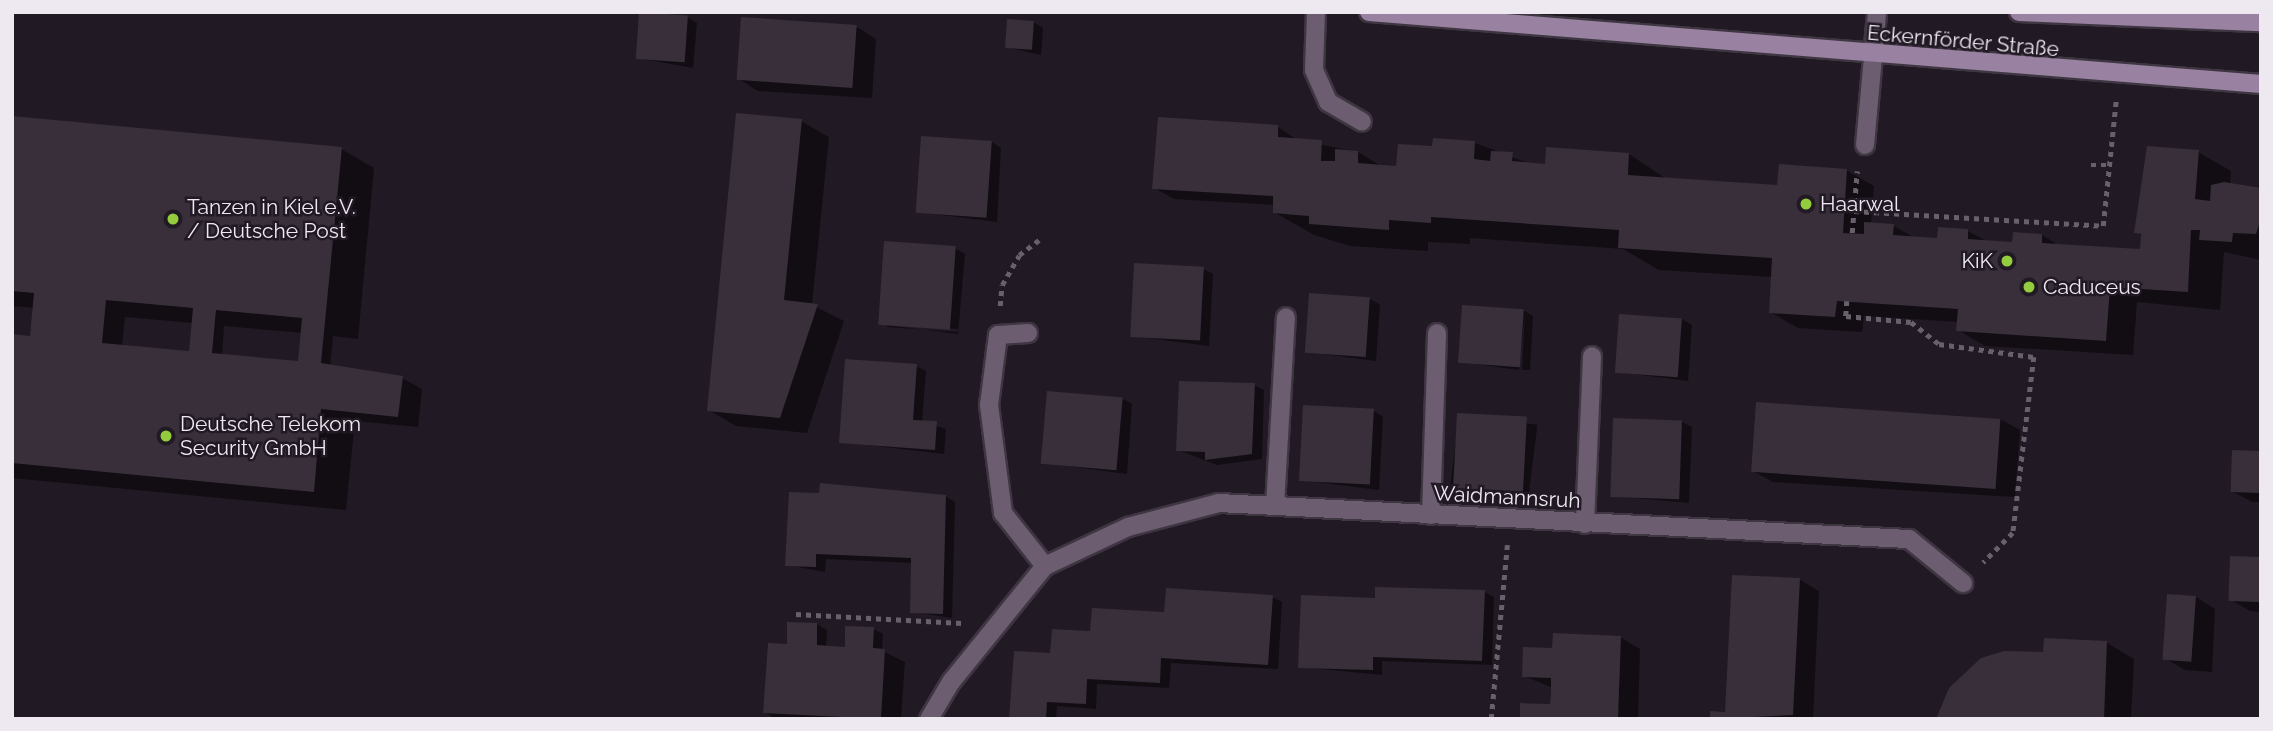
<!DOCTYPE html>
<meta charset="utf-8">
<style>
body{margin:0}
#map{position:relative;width:2273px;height:731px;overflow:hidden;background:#211924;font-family:Raleway,sans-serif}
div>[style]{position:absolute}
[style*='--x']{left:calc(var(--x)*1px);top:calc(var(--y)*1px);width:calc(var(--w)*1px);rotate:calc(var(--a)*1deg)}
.shadow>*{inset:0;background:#0007;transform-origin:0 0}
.building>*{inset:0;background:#382f3b;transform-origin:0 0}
.path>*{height:4.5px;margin-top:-2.25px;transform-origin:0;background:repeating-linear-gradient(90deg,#68616b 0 5px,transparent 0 10px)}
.roads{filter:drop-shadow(2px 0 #3e3641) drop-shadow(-2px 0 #3e3641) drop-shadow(0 2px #3e3641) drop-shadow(0 -2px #3e3641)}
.service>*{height:18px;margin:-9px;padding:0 9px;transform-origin:9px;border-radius:9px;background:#6c5d71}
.minor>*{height:18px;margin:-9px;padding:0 9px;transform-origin:9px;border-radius:9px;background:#6c5d71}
.secondary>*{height:18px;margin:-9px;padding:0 9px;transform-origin:9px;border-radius:9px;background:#9981a2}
.dots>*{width:19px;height:19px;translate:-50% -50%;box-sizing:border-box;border:4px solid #211924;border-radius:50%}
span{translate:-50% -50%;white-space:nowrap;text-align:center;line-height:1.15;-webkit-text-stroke:5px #211924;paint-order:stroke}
.street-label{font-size:21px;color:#eee9f1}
.poi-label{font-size:21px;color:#eee9f1}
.left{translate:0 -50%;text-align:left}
.right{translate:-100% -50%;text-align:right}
.frame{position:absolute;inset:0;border:14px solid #eee9f1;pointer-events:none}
</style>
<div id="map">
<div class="shadow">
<i style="clip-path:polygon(687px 17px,697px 23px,693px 68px,637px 58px)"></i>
<i style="clip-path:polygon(1033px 22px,1043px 28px,1041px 55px,1006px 47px)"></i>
<i style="clip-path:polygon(857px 27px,876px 39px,872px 98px,758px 91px,739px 79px)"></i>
<i style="clip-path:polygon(evenodd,12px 117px,341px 149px,374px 168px,358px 339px,333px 336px,330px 368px,402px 378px,422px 389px,418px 427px,355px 421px,346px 510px,12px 478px,12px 336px,38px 338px,35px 308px,12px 306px,12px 117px,125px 317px,193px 323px,197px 353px,122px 346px,125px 317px,12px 117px,224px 326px,302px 333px,306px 364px,222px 356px,224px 326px)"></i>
<i style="clip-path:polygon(801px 121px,829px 137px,812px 305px,844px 321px,807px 433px,736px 426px,709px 410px)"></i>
<i style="clip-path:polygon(1278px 127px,1297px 140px,1358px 152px,1383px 167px,1397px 168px,1434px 148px,1475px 143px,1531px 164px,1546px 166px,1548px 149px,1629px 154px,1668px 180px,1779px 187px,1846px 170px,1874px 186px,1871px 224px,1894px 226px,1915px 238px,1939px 240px,1968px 231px,1988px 242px,2014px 244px,2042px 235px,2060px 246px,2141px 253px,2142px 236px,2136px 232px,2198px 152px,2231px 171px,2230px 185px,2261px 189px,2261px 260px,2224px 252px,2220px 310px,2137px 302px,2133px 355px,1985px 346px,1958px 330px,1959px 322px,1864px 316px,1862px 332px,1798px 328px,1770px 312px,1773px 277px,1659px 270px,1623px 249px,1470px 238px,1470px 244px,1428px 242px,1428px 251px,1350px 246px,1314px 235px,1274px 212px,1275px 205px,1174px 199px,1154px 188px)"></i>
<i style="clip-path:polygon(992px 142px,1001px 148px,997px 222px,918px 212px)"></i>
<i style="clip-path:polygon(evenodd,955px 248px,965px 254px,958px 334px,879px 324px,955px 248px,887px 324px,958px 329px,958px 332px,887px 327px,887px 324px)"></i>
<i style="clip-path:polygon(1203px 269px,1213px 274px,1209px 346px,1132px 336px)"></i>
<i style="clip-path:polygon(1370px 299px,1380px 305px,1376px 361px,1307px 352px)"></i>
<i style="clip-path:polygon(1523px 310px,1533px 316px,1530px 370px,1522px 370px,1525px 313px,1519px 370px,1461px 362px)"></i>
<i style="clip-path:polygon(1682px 319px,1692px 325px,1688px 381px,1617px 372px)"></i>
<i style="clip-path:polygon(916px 366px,926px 371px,922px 422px,946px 429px,944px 454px,841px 442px)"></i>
<i style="clip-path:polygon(1254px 385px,1264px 390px,1262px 459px,1217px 465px,1178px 450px)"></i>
<i style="clip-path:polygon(1123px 399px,1132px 404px,1127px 474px,1044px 463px)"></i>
<i style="clip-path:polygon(1374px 411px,1383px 417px,1379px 490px,1301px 480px)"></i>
<i style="left:1459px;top:415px;width:79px;height:72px;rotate:7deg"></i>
<i style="clip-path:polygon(2000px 419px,2020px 430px,2015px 497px,1773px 482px,1753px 471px)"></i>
<i style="clip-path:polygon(1682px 422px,1692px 427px,1689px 503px,1612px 496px)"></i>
<i style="clip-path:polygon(2261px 453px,2261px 502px,2252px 502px,2232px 491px)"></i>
<i style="clip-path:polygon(945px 496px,955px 502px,952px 618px,912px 612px,913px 563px,826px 559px,825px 572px,787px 565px)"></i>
<i style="clip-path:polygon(2261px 559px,2261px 612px,2250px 611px,2231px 600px)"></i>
<i style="clip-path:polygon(1800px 580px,1819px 591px,1813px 719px,1711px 719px,1726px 713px)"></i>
<i style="clip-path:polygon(1485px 592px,1494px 597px,1492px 665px,1382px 661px,1382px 675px,1300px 667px,1377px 600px)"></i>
<i style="clip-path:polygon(1272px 597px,1282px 602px,1278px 669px,1171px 663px,1169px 688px,1097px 684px,1096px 709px,1057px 706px,1056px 719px,1011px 719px,1052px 655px,1092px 633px)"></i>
<i style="clip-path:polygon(2196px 597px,2215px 609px,2212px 672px,2185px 670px,2166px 659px)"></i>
<i style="clip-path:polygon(817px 624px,827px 630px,826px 648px,846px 649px,873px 629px,883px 634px,882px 651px,905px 662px,901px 719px,776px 719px,765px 712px,789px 646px)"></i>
<i style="clip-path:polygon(1620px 637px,1640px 649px,1638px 719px,1521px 719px,1552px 706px,1553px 688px,1524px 676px,1554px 650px)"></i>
<i style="clip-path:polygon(2107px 643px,2134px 659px,2131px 719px,1938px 719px,1950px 689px,2044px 654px)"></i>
</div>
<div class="building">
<i style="left:639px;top:12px;width:49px;height:47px;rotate:4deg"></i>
<i style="left:741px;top:17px;width:116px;height:63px;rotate:4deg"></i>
<i style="left:1007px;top:19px;width:27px;height:29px;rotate:4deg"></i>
<i style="clip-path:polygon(736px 113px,802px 119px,784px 300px,818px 304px,780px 418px,707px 411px)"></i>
<i style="clip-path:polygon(evenodd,12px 116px,342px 147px,321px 363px,403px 376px,398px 417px,321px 409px,314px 492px,12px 463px,12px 334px,30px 336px,34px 293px,12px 291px,12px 116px,106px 300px,193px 308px,189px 351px,102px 343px,106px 300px,12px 116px,216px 310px,302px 318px,298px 361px,212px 353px,216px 310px)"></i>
<i style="clip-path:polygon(1158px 117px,1278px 125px,1278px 137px,1322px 140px,1321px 161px,1335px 161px,1335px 149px,1358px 151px,1358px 163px,1396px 166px,1398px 144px,1432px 146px,1433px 138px,1475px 141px,1474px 159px,1490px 161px,1491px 151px,1513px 152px,1512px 161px,1545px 164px,1546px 147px,1629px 153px,1628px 175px,1777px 185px,1779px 164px,1847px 169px,1843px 233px,1864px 234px,1864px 222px,1894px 224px,1893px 235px,1937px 238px,1938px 227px,1968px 229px,1968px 239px,2012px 242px,2013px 232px,2042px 234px,2042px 243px,2140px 249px,2141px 234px,2134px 233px,2147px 146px,2199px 150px,2195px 199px,2210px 201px,2211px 185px,2224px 182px,2261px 188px,2261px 218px,2256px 234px,2233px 233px,2232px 242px,2199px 240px,2200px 230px,2191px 230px,2188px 292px,2110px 287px,2106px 341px,1956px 331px,1958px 309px,1837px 301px,1835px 317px,1769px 313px,1772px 258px,1618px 248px,1619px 230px,1431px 217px,1431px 223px,1389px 220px,1389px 230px,1309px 224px,1309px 216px,1273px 213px,1273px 196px,1152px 189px)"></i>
<i style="left:921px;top:136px;width:71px;height:77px;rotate:4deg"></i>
<i style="left:884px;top:241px;width:72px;height:84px;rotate:4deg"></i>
<i style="left:1134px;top:263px;width:70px;height:74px;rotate:3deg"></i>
<i style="left:1309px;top:293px;width:61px;height:60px;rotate:4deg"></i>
<i style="left:1462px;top:305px;width:62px;height:58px;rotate:4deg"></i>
<i style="left:1619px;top:314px;width:63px;height:59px;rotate:4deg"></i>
<i style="clip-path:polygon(845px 359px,917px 364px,913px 420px,937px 421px,935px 450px,839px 443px)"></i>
<i style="clip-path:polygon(1179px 381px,1255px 383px,1252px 454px,1205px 460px,1205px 452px,1176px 451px)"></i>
<i style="left:1047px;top:391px;width:76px;height:73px;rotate:5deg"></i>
<i style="left:1756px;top:402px;width:245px;height:70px;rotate:4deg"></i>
<i style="left:1303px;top:405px;width:71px;height:76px;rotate:3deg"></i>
<i style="left:1457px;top:413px;width:70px;height:75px;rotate:3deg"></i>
<i style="left:1613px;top:418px;width:69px;height:79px;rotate:2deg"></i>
<i style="left:2232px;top:450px;width:29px;height:42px;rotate:2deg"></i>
<i style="clip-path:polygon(820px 483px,946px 495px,943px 614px,910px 613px,911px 558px,816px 554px,816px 567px,785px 566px,789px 492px,819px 493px)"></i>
<i style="left:2230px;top:556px;width:31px;height:45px;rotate:2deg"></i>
<i style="clip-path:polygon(1732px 575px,1800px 578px,1793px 715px,1710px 719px,1710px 711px,1725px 712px)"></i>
<i style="clip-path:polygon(1375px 587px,1485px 590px,1482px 661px,1373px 657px,1373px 670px,1298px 668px,1301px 595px,1375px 598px)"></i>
<i style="clip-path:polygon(1166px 588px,1273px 595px,1268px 665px,1161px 658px,1160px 683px,1087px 679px,1086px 704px,1047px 702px,1046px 719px,1009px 719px,1014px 651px,1050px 653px,1052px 629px,1090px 631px,1092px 608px,1164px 612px)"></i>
<i style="left:2167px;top:594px;width:29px;height:66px;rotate:4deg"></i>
<i style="clip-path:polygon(787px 622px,817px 623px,817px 645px,845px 647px,845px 626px,874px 627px,873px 648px,885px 649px,881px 719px,763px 713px,768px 643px,787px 644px)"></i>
<i style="clip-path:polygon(1553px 633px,1621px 636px,1618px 719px,1520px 719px,1520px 703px,1550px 704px,1551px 692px,1551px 678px,1522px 677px,1523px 647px,1552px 648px)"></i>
<i style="clip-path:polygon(2044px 638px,2107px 641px,2104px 719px,1936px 719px,1949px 688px,1981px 658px,2004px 651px,2043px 652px)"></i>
</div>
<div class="path">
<i style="--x:2091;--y:165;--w:18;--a:0"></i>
<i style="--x:1854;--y:211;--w:249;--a:3.4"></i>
<i style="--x:2103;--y:226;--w:127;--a:-84.1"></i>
<i style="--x:1852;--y:233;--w:62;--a:-85.4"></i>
<i style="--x:1847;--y:301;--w:15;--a:94"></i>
<i style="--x:1846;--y:316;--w:65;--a:5.3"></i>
<i style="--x:1911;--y:322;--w:36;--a:38"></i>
<i style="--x:1939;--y:344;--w:96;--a:7.8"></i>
<i style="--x:2034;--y:357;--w:177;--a:96.8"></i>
<i style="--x:2013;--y:533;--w:42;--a:135"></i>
<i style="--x:1000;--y:306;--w:21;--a:-85"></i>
<i style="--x:1002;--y:285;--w:34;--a:-60"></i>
<i style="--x:1019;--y:255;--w:25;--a:-37"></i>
<i style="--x:796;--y:614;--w:166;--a:3.1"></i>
<i style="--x:1491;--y:719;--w:175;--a:-84.7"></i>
</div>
<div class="roads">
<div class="service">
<i style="--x:1316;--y:12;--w:58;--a:92"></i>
<i style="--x:1314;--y:70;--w:35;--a:66"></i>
<i style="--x:1328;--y:102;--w:39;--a:30"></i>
<i style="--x:1865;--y:145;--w:134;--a:-84.8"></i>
<i style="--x:1275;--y:506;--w:189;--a:-86.7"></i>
<i style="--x:1431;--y:515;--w:182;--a:-88.1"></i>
<i style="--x:1585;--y:524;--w:168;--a:-87.6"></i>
</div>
<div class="minor">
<i style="--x:1028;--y:333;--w:30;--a:176"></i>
<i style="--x:998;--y:335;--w:71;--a:97.3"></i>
<i style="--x:989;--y:405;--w:109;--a:82.6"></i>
<i style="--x:1003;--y:513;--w:68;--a:51.6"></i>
<i style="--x:929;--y:719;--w:43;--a:-59.3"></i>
<i style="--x:951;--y:682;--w:149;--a:-51"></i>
<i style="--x:1045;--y:566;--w:92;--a:-25.2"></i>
<i style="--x:1128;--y:527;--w:94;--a:-14.8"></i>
<i style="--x:1219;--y:503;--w:691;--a:2.99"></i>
<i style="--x:1909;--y:539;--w:70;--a:39.2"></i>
</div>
<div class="secondary">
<i style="--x:1369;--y:12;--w:895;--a:4.61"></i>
<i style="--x:2019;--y:12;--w:242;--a:2.4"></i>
</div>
</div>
<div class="dots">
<i style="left:1806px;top:204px;background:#93cc3d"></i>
<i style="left:173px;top:219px;background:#93cc3d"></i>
<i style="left:2007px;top:261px;background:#93cc3d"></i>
<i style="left:2029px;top:287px;background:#93cc3d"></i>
<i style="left:166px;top:436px;background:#93cc3d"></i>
</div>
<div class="street-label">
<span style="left:1963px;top:41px;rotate:5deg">Eckernförder Straße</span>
<span style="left:1507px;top:497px;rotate:3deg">Waidmannsruh</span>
</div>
<div class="poi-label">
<span class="left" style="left:1820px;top:204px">Haarwal</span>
<span class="left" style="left:187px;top:219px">Tanzen in Kiel e.V.<br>/ Deutsche Post</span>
<span class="right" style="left:1993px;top:261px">KiK</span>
<span class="left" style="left:2043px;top:287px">Caduceus</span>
<span class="left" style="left:180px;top:436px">Deutsche Telekom<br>Security GmbH</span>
</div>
<div class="frame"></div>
</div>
